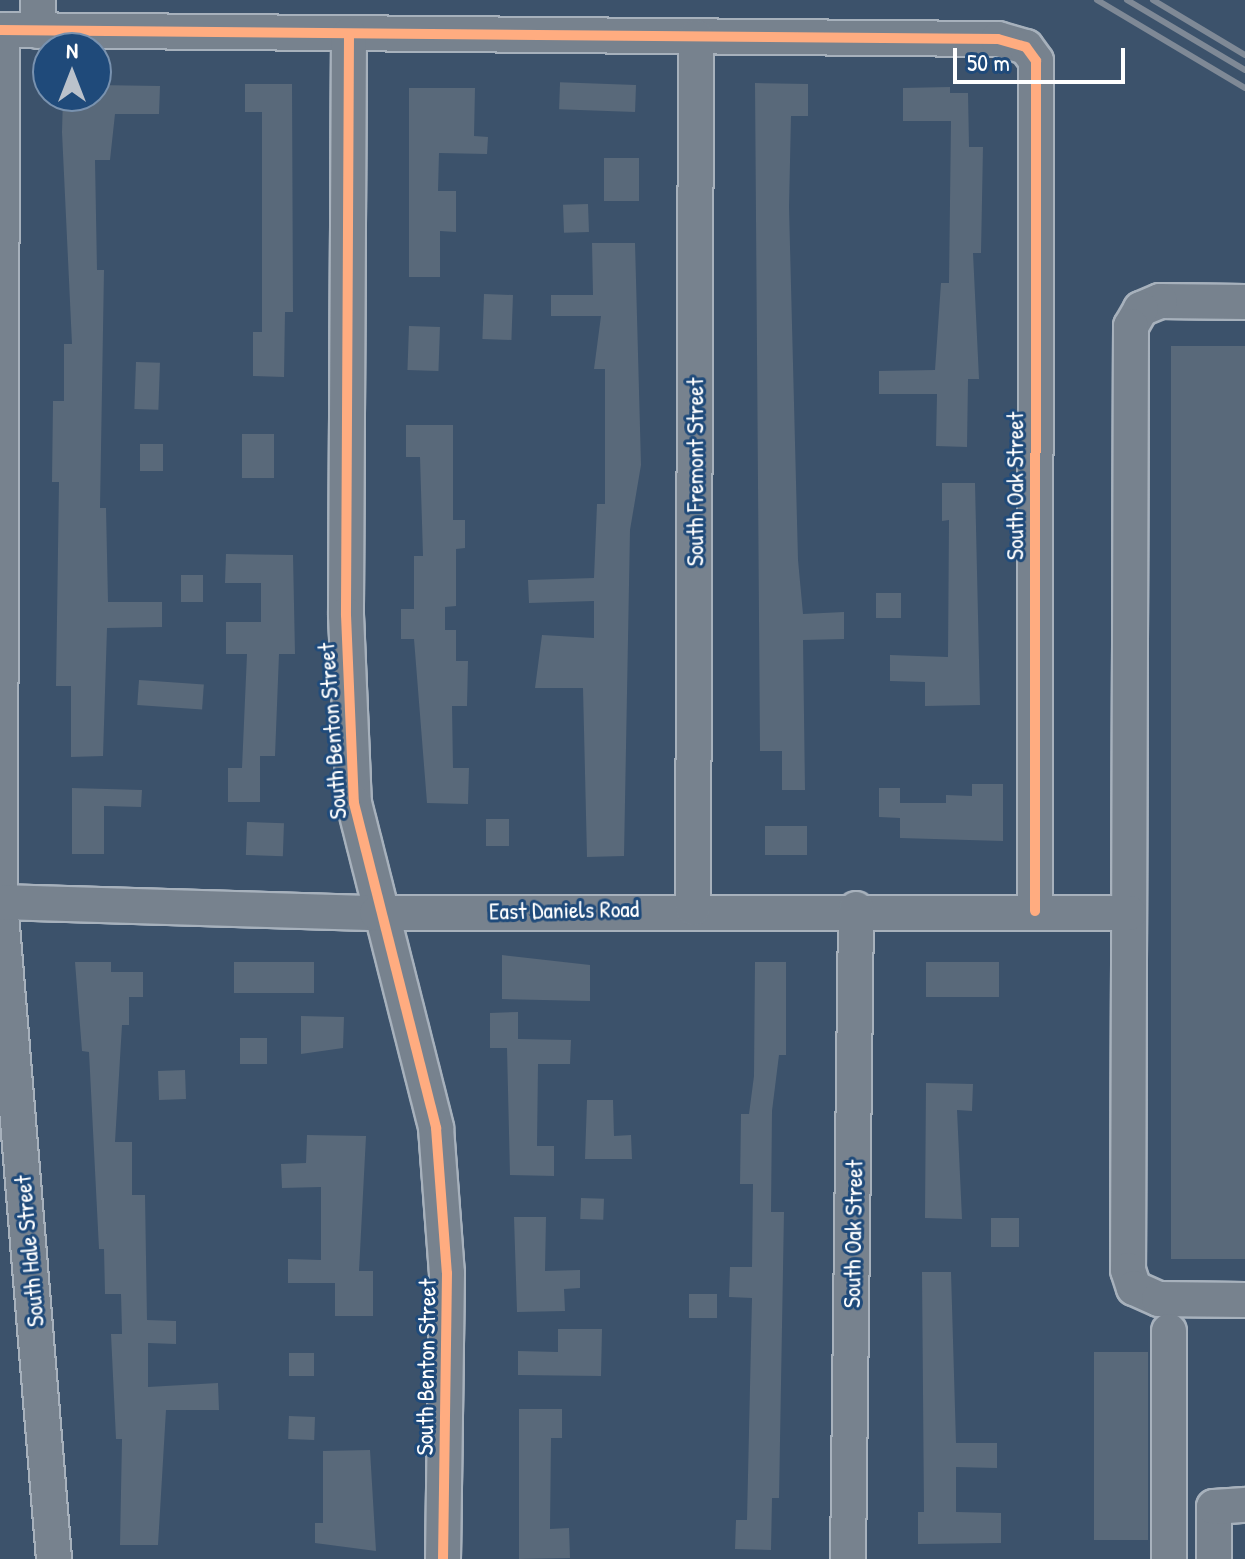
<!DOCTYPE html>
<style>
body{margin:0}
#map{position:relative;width:1245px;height:1559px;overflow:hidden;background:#3c526b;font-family:"Patrick Hand",sans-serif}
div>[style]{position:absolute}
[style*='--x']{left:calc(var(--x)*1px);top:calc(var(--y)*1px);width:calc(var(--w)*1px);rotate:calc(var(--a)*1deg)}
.building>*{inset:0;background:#59697a;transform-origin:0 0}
.roads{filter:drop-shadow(2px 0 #a7b1bc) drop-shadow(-2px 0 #a7b1bc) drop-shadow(0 2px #a7b1bc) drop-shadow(0 -2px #a7b1bc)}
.minor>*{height:34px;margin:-17px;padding:0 17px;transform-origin:17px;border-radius:17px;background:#77828e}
.rail>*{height:6px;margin:-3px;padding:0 3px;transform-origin:3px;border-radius:3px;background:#7f8996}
.cycleway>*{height:10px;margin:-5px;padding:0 5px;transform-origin:5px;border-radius:5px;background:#ffac80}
span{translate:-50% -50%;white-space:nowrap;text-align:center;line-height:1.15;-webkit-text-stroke:6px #1f4a7a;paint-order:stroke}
.street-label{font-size:24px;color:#fff}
.north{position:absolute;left:32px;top:32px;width:80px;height:80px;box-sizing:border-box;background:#1f4a7a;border:2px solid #7992af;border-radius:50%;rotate:0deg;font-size:22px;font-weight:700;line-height:32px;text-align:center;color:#fff}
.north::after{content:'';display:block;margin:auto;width:28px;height:36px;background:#bbc2cb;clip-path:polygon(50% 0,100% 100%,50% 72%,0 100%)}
.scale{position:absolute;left:953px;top:48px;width:172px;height:36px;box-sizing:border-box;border:4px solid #fff;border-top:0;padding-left:10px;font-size:24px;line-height:28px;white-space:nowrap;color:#fff;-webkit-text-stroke:6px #1f4a7a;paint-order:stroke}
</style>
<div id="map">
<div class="building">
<i style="clip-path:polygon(755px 83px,808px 84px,808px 116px,791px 116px,789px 207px,798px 560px,803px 614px,844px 612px,844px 639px,803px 640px,805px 790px,782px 790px,782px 751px,760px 751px)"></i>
<i style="clip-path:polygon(245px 84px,292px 84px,293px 312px,285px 312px,284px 377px,253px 376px,253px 332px,262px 332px,262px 112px,245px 112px)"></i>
<i style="clip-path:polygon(96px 85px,160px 86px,159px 114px,115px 114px,110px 160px,95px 160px,97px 270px,104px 270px,100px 508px,106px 508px,108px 602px,162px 602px,162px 627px,107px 628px,103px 756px,71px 757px,71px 686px,56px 686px,59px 482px,52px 482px,53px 401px,64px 401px,64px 344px,72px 344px,62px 132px,63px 96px,96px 96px)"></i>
<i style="left:636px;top:85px;width:27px;height:76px;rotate:92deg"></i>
<i style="clip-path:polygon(950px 87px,950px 93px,968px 93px,969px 147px,983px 147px,981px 253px,973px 253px,979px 379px,968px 379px,967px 447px,936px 446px,937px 394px,879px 394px,879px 371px,935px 370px,941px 283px,949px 283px,951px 121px,903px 121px,903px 88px)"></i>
<i style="clip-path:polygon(409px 88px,475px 88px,474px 136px,488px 137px,487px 154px,439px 153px,438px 191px,456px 191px,456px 232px,440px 231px,440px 277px,409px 277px)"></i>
<i style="left:604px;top:158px;width:35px;height:43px"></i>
<i style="left:588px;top:204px;width:28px;height:25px;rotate:88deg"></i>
<i style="clip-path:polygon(592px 243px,635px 243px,641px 465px,630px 530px,624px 856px,587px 857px,583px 688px,535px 688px,542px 635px,594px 638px,594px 601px,529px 603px,528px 580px,594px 578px,597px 504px,605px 504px,605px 369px,594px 369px,601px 316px,551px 316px,551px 295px,593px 295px)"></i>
<i style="left:484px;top:294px;width:29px;height:45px;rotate:2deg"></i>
<i style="left:409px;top:326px;width:31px;height:44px;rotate:2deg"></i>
<i style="left:1171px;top:346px;width:74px;height:913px"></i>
<i style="left:136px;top:362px;width:24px;height:47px;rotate:2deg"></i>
<i style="clip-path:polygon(406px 425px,453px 425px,453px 520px,465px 520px,465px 548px,456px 549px,456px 606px,445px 607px,445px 630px,456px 630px,456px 661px,468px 661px,467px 706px,452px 706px,453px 768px,469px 768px,468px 804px,427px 803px,414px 639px,401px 639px,401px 609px,414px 609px,414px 556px,423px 556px,420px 457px,406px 457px)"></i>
<i style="left:242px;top:434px;width:32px;height:44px"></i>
<i style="left:163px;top:444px;width:27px;height:23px;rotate:90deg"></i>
<i style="clip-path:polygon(942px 483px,975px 483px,980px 705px,925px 706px,925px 682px,890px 681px,890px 655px,948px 657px,949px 520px,942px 521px)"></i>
<i style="clip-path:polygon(226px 554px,293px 555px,295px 654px,279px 654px,275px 756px,260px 756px,260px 802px,228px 802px,228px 768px,242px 768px,247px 654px,226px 654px,226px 622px,261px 622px,261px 583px,225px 583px)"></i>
<i style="left:181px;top:575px;width:22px;height:27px"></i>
<i style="left:876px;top:593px;width:25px;height:25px"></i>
<i style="left:139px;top:680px;width:65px;height:25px;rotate:4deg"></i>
<i style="clip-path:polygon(972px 784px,1003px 784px,1003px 841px,900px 838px,900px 818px,879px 817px,879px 788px,900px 788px,900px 803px,946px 803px,946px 795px,972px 796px)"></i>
<i style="clip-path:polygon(72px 788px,142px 790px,141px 807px,104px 806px,104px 854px,72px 854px)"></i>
<i style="left:486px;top:819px;width:23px;height:27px"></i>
<i style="left:247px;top:822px;width:37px;height:33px;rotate:2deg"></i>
<i style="left:765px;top:826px;width:42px;height:29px"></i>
<i style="clip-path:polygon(502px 955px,590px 965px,590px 1001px,502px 999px)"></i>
<i style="clip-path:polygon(75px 962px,111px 962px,111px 972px,143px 972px,143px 997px,129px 997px,129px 1025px,122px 1025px,115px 1142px,132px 1142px,132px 1195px,145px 1195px,147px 1320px,176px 1321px,176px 1344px,148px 1343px,148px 1387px,218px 1383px,219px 1410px,166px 1410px,158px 1545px,120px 1545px,122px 1439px,116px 1439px,111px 1334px,122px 1334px,121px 1294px,105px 1294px,104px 1249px,99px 1249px,89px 1052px,82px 1051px)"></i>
<i style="left:314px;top:962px;width:31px;height:80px;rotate:90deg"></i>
<i style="clip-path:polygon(755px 962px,786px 962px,786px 1055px,779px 1055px,772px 1111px,771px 1212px,784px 1212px,779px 1498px,772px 1498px,771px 1550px,735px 1549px,736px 1520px,747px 1520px,752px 1298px,729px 1297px,730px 1267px,752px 1267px,753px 1184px,740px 1184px,741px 1114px,749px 1114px,754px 1076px)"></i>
<i style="left:999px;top:962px;width:35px;height:73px;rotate:90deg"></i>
<i style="clip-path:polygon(518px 1012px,518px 1039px,571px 1040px,570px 1064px,538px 1064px,537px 1146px,554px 1146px,554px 1176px,510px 1175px,507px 1048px,490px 1048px,490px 1013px)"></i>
<i style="clip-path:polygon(301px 1016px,344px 1017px,343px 1048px,301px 1054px)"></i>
<i style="left:240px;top:1038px;width:27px;height:26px"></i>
<i style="left:185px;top:1070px;width:29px;height:27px;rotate:88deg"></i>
<i style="clip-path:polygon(926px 1083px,973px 1084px,972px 1111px,957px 1110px,962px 1219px,925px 1218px)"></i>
<i style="clip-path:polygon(587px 1100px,613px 1100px,614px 1136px,631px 1135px,632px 1159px,585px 1159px)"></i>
<i style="clip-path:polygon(307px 1135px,366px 1136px,359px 1271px,373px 1271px,373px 1316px,335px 1316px,335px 1283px,288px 1283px,288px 1259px,321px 1260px,321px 1187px,282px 1188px,281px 1164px,306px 1163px)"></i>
<i style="left:581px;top:1198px;width:23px;height:21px;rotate:2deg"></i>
<i style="clip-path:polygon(514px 1217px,546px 1217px,545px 1271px,580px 1270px,580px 1288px,564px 1289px,565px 1311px,517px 1312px)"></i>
<i style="left:991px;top:1218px;width:28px;height:29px"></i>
<i style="clip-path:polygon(922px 1272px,951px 1272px,956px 1443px,997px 1443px,997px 1468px,956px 1467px,956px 1512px,1001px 1513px,1001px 1543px,918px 1544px,918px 1512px,924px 1512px)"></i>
<i style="left:689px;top:1294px;width:28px;height:24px"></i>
<i style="clip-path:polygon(558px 1329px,602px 1329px,601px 1376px,518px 1375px,518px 1351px,558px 1352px)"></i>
<i style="left:1094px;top:1352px;width:54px;height:188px"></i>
<i style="left:289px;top:1353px;width:25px;height:23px"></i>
<i style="clip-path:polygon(519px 1409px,562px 1409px,562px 1438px,551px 1438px,550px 1529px,569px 1528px,570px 1558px,519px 1559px)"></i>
<i style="left:289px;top:1416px;width:26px;height:23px;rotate:2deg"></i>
<i style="clip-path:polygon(370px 1450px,376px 1551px,315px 1543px,315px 1523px,323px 1523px,323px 1451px)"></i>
</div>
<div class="roads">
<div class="minor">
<i style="--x:0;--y:30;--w:998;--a:0.52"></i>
<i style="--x:998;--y:39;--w:29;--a:16"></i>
<i style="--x:1026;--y:47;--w:17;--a:54"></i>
<i style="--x:1036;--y:61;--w:850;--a:90.07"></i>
<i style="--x:2;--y:30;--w:872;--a:90.13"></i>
<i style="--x:0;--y:902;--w:659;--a:85.3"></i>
<i style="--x:38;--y:31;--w:31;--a:-90"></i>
<i style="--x:349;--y:35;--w:580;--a:90.3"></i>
<i style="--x:346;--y:615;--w:188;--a:87.6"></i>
<i style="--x:354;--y:803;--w:335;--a:75.8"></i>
<i style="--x:436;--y:1128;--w:145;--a:85.7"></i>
<i style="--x:447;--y:1273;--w:286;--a:90.8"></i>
<i style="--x:1245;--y:302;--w:85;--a:-179.3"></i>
<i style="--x:1160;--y:301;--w:21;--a:157"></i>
<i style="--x:1141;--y:309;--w:20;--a:120"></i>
<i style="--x:1131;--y:326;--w:944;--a:90.18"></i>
<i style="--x:1128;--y:1270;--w:19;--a:72"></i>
<i style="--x:1134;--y:1288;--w:27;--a:24"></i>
<i style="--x:1159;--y:1299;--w:86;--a:0.7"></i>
<i style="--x:0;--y:902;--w:377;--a:1.7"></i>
<i style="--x:377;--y:913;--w:752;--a:0"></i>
<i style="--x:693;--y:908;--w:871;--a:-89.8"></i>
<i style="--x:1169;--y:1331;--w:228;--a:90"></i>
<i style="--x:848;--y:1559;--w:650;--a:-89.29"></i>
<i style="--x:1214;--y:1559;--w:52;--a:-90"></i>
<i style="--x:1214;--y:1507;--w:31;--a:-4"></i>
</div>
</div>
<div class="rail">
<i style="--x:1097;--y:0;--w:172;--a:30.7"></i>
<i style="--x:1127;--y:0;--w:137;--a:30.7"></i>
<i style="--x:1153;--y:0;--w:107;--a:30.9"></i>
</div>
<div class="cycleway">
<i style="--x:0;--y:30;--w:998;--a:0.52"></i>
<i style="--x:998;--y:39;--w:29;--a:16"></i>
<i style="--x:1026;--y:47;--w:17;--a:54"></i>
<i style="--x:1036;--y:61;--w:850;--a:90.07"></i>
<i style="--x:349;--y:35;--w:580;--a:90.3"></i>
<i style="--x:346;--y:615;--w:188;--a:87.6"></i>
<i style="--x:354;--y:803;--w:335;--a:75.8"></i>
<i style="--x:436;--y:1128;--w:145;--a:85.7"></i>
<i style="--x:447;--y:1273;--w:286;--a:90.8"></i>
</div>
<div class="street-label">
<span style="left:695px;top:472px;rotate:-90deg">South Fremont Street</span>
<span style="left:1015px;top:486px;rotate:-90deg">South Oak Street</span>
<span style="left:332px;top:731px;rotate:-94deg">South Benton Street</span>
<span style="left:564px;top:910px;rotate:-1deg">East Daniels Road</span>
<span style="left:853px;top:1234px;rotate:-89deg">South Oak Street</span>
<span style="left:29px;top:1251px;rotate:-95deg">South Hale Street</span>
<span style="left:426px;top:1367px;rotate:-89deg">South Benton Street</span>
</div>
<div class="north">N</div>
<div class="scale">50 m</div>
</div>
